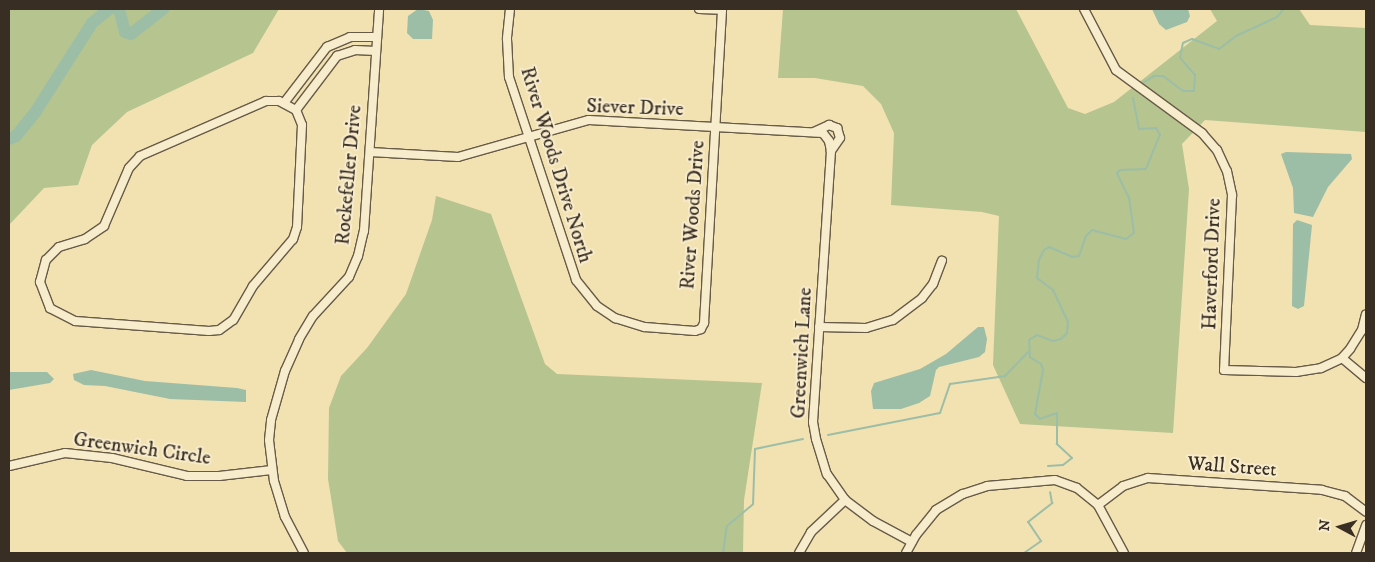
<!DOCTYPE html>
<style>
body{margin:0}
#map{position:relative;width:1375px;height:562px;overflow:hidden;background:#f2e1b1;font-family:"IM FELL DW Pica",serif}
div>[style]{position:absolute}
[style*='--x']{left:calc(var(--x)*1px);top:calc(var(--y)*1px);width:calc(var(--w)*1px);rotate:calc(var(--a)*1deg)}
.green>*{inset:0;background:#b6c48f}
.water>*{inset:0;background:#9cbea7}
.stream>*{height:2px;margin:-1px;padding:0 1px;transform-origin:1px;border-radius:1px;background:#9cbea7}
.river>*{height:12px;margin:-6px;padding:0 6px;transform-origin:6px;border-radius:6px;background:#9cbea7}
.roads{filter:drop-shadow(1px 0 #675b47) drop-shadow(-1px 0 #675b47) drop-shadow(0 1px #675b47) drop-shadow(0 -1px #675b47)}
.street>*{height:8px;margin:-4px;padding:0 4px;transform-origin:4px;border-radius:4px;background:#f7eccc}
span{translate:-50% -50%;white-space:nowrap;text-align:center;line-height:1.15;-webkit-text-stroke:4px #f7eccc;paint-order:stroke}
.street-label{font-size:20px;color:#392e24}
.frame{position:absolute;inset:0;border:10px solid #392e24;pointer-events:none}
.north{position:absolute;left:1315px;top:502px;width:50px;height:50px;-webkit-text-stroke:4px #f7eccc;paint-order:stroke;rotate:276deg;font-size:14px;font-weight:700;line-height:20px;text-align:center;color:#392e24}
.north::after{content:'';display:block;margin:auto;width:18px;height:22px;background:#392e24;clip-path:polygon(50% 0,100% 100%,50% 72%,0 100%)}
</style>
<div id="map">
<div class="green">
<i style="clip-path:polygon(9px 9px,279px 9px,253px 53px,127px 112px,92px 145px,78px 185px,44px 188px,9px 225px)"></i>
<i style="clip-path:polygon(783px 9px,1016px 9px,1068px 108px,1085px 114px,1114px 102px,1217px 21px,1210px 9px,1299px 9px,1310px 25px,1366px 28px,1366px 132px,1205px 120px,1182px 144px,1189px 189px,1173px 433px,1020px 424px,993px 365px,999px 216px,982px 212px,891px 205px,894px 133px,881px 104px,863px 86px,815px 78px,778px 78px)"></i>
<i style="clip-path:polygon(436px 196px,491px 214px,545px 364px,557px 374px,762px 383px,744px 500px,743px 553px,347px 553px,338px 541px,328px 479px,329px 408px,341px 376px,367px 348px,406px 294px,432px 220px)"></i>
</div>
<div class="water">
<i style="clip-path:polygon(418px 9px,429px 11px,433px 20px,432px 39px,413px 39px,407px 33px,408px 16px)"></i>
<i style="clip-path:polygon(1152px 9px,1188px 9px,1190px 16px,1187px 22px,1166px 30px,1159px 24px)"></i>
<i style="clip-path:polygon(1286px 152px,1351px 154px,1352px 159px,1328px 187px,1313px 217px,1294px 213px,1293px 188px,1281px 154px)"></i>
<i style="clip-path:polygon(1297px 220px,1312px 225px,1304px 306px,1298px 309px,1292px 306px,1293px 224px)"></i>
<i style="clip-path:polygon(978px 327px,984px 327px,987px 339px,985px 352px,979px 357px,939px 367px,936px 370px,930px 396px,919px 403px,901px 409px,873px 409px,871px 391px,874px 383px,920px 369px,946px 354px)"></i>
<i style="clip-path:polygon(91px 370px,145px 381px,237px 388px,246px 390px,246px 402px,170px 399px,105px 386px,84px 385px,74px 380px,73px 374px)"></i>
<i style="clip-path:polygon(9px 372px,47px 372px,54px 379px,50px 383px,9px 390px)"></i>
</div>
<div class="stream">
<i style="--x:1144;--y:82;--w:12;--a:-31"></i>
<i style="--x:1154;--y:76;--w:9;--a:0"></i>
<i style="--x:1163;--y:76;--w:25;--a:37"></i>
<i style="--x:1183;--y:91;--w:11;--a:0"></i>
<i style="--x:1194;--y:91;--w:16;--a:-86"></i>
<i style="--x:1195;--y:75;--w:23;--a:-131"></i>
<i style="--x:1180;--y:58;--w:15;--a:-79"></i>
<i style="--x:1183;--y:43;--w:10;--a:-24"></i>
<i style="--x:1192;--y:39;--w:29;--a:20"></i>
<i style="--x:1219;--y:49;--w:21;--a:-37"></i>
<i style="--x:1236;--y:36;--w:45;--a:-24.9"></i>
<i style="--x:1277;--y:17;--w:11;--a:-49"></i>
<i style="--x:828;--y:435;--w:114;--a:-11.1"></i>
<i style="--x:940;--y:413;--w:31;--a:-71"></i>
<i style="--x:950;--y:384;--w:56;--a:-8.3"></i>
<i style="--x:1005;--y:376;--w:33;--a:-46"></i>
<i style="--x:1048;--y:466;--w:15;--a:-4"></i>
<i style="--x:1063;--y:465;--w:11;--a:-38"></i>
<i style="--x:1072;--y:458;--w:21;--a:-137"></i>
<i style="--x:1057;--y:444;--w:31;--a:-90"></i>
<i style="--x:1057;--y:413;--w:18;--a:161"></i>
<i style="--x:1040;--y:419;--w:7;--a:-135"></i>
<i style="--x:1035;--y:414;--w:45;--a:-79.7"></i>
<i style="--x:1043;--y:370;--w:6;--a:-108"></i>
<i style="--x:1041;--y:364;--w:13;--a:-148"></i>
<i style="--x:1030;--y:357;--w:17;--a:-93"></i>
<i style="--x:1029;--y:340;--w:9;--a:-32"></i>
<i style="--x:1037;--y:335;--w:17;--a:21"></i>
<i style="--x:1053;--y:341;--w:8;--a:-14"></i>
<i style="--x:1061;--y:339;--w:8;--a:-45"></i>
<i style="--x:1067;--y:333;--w:11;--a:-85"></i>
<i style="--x:1068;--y:322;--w:35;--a:-115"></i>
<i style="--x:1053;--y:290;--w:20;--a:-143"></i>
<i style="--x:1037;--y:278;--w:18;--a:-84"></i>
<i style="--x:1039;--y:260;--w:11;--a:-63"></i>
<i style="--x:1044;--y:250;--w:6;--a:-31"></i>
<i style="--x:1049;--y:247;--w:25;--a:23"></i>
<i style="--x:1072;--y:257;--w:7;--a:-8"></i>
<i style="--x:1079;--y:256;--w:21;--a:-71"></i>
<i style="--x:1086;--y:236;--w:8;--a:-45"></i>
<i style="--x:1092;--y:230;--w:35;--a:15"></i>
<i style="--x:1126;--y:239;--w:10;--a:-37"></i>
<i style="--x:1134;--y:233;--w:35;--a:-98"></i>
<i style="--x:1129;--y:198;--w:28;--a:-116"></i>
<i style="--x:1117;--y:173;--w:4;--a:-45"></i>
<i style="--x:1120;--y:170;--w:26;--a:-2"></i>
<i style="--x:1146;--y:169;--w:37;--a:-68"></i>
<i style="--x:1160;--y:135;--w:8;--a:-120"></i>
<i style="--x:1156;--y:128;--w:17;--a:177"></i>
<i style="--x:1139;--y:129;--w:32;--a:-101"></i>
<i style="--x:723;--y:553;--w:27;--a:-82"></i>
<i style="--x:727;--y:526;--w:34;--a:-40"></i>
<i style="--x:753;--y:504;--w:55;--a:-87.9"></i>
<i style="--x:755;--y:449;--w:49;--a:-11.8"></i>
<i style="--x:1024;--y:553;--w:21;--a:-35"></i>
<i style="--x:1041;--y:541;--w:23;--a:-124"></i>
<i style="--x:1028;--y:522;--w:31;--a:-38"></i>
<i style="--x:1052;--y:503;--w:11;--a:-100"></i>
</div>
<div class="river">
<i style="--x:119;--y:9;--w:24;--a:75"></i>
<i style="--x:125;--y:32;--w:6;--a:18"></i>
<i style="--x:131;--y:34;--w:41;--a:-38"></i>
<i style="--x:9;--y:139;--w:8;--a:-23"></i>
<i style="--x:16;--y:136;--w:32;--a:-51"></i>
<i style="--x:36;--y:111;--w:104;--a:-57.5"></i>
<i style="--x:92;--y:23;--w:22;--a:-39"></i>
</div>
<div class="roads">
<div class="street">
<i style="--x:510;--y:9;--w:30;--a:96"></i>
<i style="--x:507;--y:39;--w:38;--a:87"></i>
<i style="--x:509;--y:77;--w:214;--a:71.7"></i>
<i style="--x:576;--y:280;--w:33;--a:51"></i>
<i style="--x:597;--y:306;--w:22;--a:34"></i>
<i style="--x:615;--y:318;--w:31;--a:17"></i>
<i style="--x:645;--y:327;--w:50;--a:4.6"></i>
<i style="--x:695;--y:331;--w:6;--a:-18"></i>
<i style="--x:701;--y:329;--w:7;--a:-63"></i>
<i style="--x:704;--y:323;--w:315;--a:-86.7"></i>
<i style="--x:699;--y:9;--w:23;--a:2"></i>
<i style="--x:1084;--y:9;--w:69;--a:62.3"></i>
<i style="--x:1116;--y:70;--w:107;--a:36.2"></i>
<i style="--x:1202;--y:133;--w:23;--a:49"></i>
<i style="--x:1217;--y:150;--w:23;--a:65"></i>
<i style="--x:1227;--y:171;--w:25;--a:78"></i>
<i style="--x:1232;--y:195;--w:175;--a:92.6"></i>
<i style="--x:1224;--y:370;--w:72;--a:1.6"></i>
<i style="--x:1296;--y:372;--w:25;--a:-9"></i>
<i style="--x:1321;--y:368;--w:23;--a:-25"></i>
<i style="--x:1342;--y:358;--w:12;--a:-48"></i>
<i style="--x:1350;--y:349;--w:22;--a:-58"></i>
<i style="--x:1362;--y:330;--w:16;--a:-76"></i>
<i style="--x:266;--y:101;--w:13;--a:0"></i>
<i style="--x:279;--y:101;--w:19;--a:28"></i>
<i style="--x:296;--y:110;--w:16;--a:68"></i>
<i style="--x:302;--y:125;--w:102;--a:92.8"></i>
<i style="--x:297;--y:227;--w:13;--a:108"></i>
<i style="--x:293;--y:239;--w:62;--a:130.4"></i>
<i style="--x:253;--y:286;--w:39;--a:120"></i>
<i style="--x:233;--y:320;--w:17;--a:144"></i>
<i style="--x:219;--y:330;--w:10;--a:174"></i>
<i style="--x:209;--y:331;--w:134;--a:-175.7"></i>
<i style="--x:75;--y:321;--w:28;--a:-153"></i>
<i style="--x:50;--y:308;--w:28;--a:-111"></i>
<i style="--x:40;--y:282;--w:23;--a:-75"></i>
<i style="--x:46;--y:260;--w:18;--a:-45"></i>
<i style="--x:59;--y:247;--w:27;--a:-17"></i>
<i style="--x:85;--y:239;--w:23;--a:-34"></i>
<i style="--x:104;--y:226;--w:63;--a:-66.7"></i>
<i style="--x:129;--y:168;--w:16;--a:-47"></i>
<i style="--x:140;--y:156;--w:137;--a:-23.6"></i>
<i style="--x:284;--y:103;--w:71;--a:-52.5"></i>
<i style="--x:327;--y:47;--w:25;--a:-23"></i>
<i style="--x:350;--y:37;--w:27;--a:0"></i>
<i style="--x:296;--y:110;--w:68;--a:-52.8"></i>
<i style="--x:337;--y:56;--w:19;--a:-18"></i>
<i style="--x:355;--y:50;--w:21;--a:3"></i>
<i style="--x:814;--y:132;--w:17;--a:-25"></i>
<i style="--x:829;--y:125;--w:9;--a:21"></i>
<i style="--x:837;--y:128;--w:10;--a:73"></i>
<i style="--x:840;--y:138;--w:16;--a:125"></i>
<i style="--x:370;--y:152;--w:88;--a:3.3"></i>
<i style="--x:458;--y:157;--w:136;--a:-15.8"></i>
<i style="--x:589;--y:120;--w:234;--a:3.2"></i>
<i style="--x:823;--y:133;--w:10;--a:53"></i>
<i style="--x:829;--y:141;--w:10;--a:79"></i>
<i style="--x:831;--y:151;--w:272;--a:93.8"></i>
<i style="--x:813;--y:422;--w:17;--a:80"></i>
<i style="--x:816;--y:439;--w:37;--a:73"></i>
<i style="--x:827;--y:474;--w:32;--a:55"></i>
<i style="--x:845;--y:500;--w:35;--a:37"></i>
<i style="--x:873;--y:521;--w:44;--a:28.3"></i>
<i style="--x:819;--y:327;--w:47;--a:1.2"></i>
<i style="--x:866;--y:328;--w:28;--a:-17"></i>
<i style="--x:893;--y:320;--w:36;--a:-37"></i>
<i style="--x:922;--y:298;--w:18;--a:-52"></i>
<i style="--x:933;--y:284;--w:25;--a:-69"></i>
<i style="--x:1342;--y:358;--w:31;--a:40"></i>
<i style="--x:9;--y:466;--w:57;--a:-13.1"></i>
<i style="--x:65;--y:453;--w:47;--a:6.1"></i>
<i style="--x:112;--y:458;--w:77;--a:13.5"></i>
<i style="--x:187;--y:476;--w:32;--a:0"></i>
<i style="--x:219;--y:476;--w:53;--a:-6.5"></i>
<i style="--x:1098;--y:505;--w:31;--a:-37"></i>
<i style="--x:1123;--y:486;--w:26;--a:-18"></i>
<i style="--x:1148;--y:478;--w:174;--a:3.9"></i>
<i style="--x:1322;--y:490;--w:24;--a:15"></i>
<i style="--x:1345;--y:496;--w:26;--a:37"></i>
<i style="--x:1098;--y:505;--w:55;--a:61.6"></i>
<i style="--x:304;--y:553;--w:41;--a:-117.8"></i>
<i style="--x:285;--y:517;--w:38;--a:-107"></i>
<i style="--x:274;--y:481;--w:41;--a:-97"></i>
<i style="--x:269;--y:440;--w:20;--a:-84"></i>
<i style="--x:271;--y:420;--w:51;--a:-74.1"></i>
<i style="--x:285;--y:371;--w:35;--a:-66"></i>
<i style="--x:299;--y:339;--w:27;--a:-59"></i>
<i style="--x:313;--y:316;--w:53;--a:-47.3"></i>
<i style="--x:349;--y:277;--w:23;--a:-67"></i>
<i style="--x:358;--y:256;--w:26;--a:-77"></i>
<i style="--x:364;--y:231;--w:223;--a:-86.1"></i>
<i style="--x:799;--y:553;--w:24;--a:-60"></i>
<i style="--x:811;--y:532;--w:47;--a:-43.3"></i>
<i style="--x:906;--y:553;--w:21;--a:-61"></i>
<i style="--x:916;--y:535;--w:32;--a:-51"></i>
<i style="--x:936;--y:510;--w:31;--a:-31"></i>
<i style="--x:963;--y:494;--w:25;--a:-18"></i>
<i style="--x:987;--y:486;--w:68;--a:-5"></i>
<i style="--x:1055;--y:480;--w:23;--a:20"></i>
<i style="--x:1077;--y:488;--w:27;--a:39"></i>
<i style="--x:1356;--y:553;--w:30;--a:-70"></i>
</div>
</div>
<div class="street-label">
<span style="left:635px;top:108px;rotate:2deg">Siever Drive</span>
<span style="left:556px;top:165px;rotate:73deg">River Woods Drive North</span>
<span style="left:349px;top:175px;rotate:-85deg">Rockefeller Drive</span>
<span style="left:693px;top:215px;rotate:-86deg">River Woods Drive</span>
<span style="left:1212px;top:264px;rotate:-88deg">Haverford Drive</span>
<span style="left:802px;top:353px;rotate:-87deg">Greenwich Lane</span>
<span style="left:142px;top:449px;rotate:8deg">Greenwich Circle</span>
<span style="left:1232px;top:467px;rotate:4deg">Wall Street</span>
</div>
<div class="frame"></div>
<div class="north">N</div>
</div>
